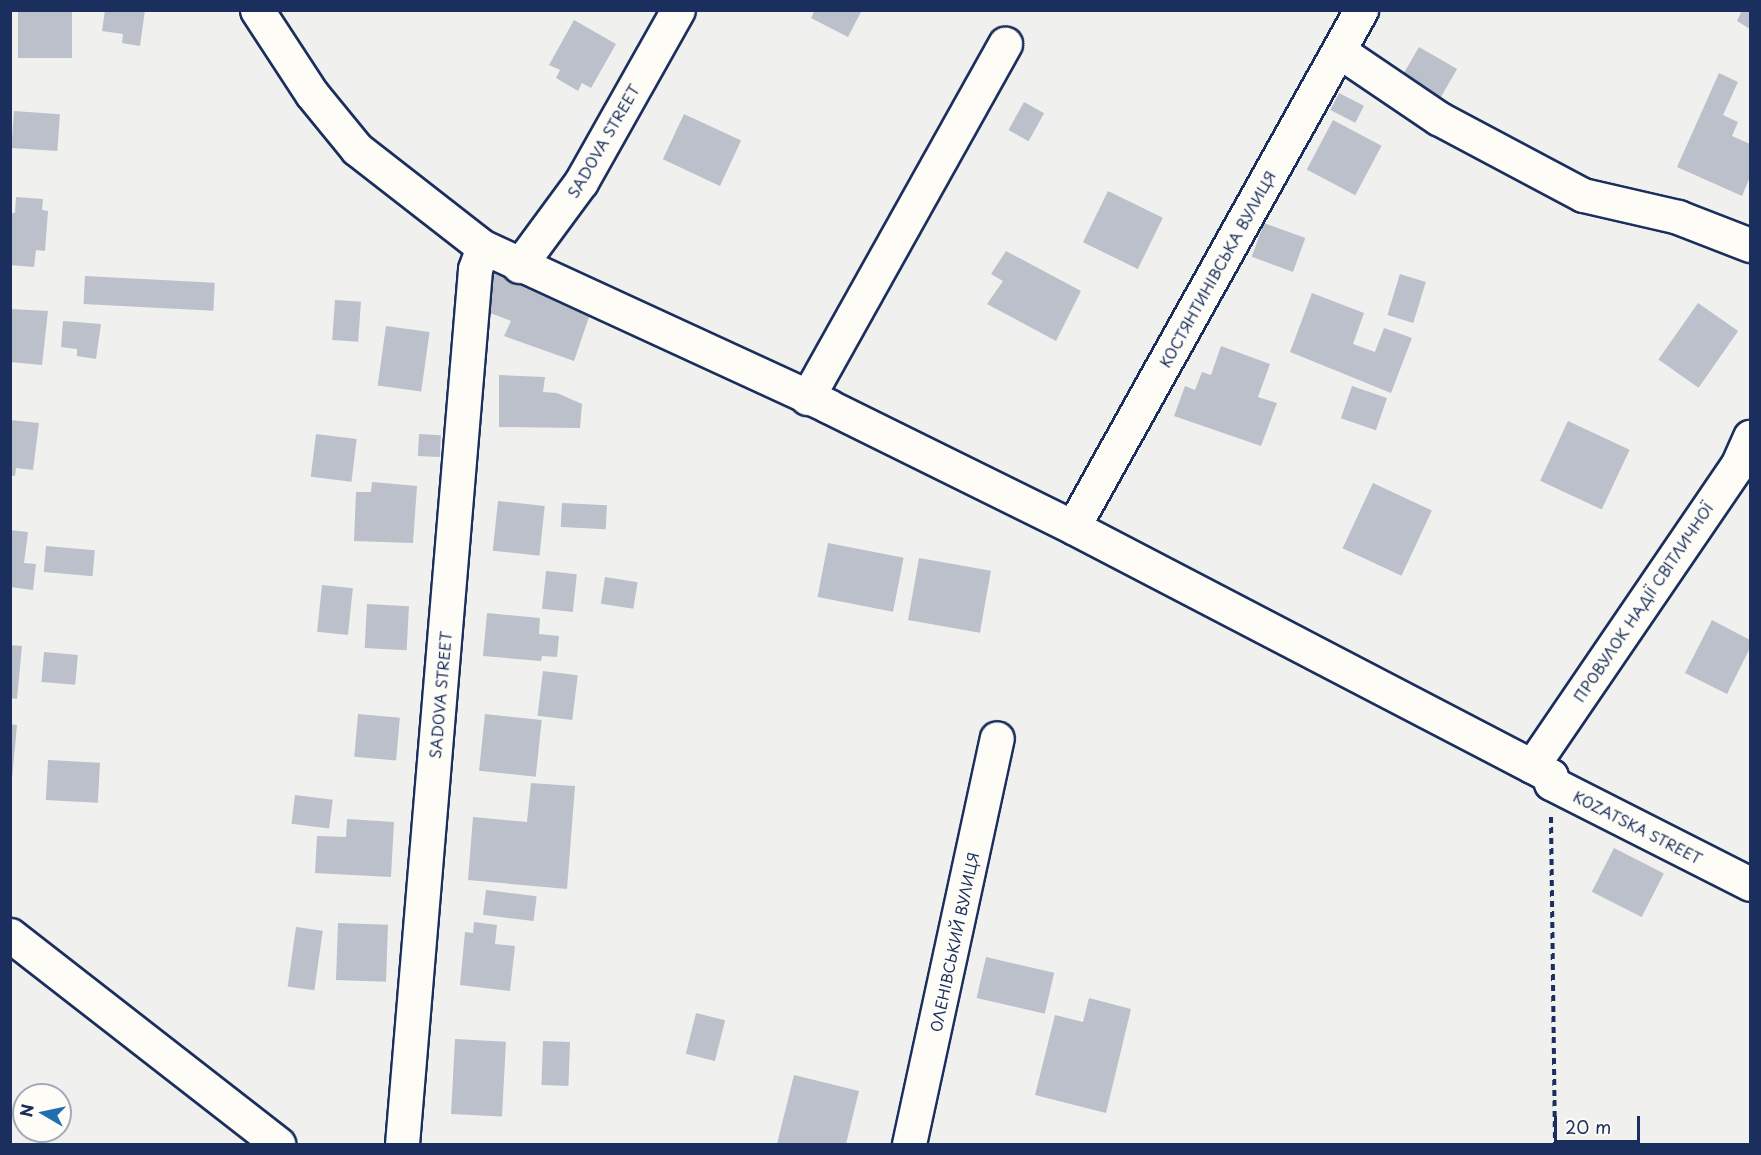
<!DOCTYPE html>
<meta charset="utf-8">
<style>
body{margin:0}
#map{position:relative;width:1761px;height:1155px;overflow:hidden;background:#f0f0ee;font-family:"Playpen Sans",sans-serif}
div>[style]{position:absolute}
[style*='--x']{left:calc(var(--x)*1px);top:calc(var(--y)*1px);width:calc(var(--w)*1px);rotate:calc(var(--a)*1deg)}
.building>*{inset:0;background:#bbc0ca;transform-origin:0 0}
.path>*{height:4px;margin-top:-2px;transform-origin:0;background:repeating-linear-gradient(90deg,#1b2f5e 0 6px,transparent 0 10.5px)}
.roads{filter:drop-shadow(2px 0 #1b2f5e) drop-shadow(-2px 0 #1b2f5e) drop-shadow(0 2px #1b2f5e) drop-shadow(0 -2px #1b2f5e)}
.minor>*{height:33px;margin:-16.5px;padding:0 16.5px;transform-origin:16.5px;border-radius:16.5px;background:#fdfcf7}
span{translate:-50% -50%;white-space:nowrap;text-align:center;line-height:1.15;-webkit-text-stroke:4.5px #fdfcf7;paint-order:stroke}
.street-label{font-size:15px;color:#1b2f5e}
.frame{position:absolute;inset:0;border:12px solid #1b2f5e;pointer-events:none}
.north{position:absolute;left:12px;top:1083px;width:60px;height:60px;box-sizing:border-box;background:#fdfcf7;border:2px solid #a3aaba;border-radius:50%;rotate:279deg;font-size:16px;font-weight:700;line-height:24px;text-align:center;color:#1b2f5e}
.north::after{content:'';display:block;margin:auto;width:21px;height:27px;background:#1f6fb2;clip-path:polygon(50% 0,100% 100%,50% 72%,0 100%)}
.scale{position:absolute;left:1554px;top:1116px;width:86px;height:27px;box-sizing:border-box;border:3px solid #1b2f5e;border-top:0;padding-left:8px;font-size:18px;line-height:21px;white-space:nowrap;color:#1b2f5e;-webkit-text-stroke:4px #fdfcf7;paint-order:stroke}
</style>
<div id="map">
<div class="building">
<i style="left:18px;top:10px;width:54px;height:48px"></i>
<i style="clip-path:polygon(105px 10px,145px 10px,140px 46px,122px 43px,123px 34px,102px 31px)"></i>
<i style="clip-path:polygon(815px 10px,862px 10px,848px 37px,811px 18px)"></i>
<i style="clip-path:polygon(1742px 10px,1750px 10px,1750px 29px,1737px 21px)"></i>
<i style="clip-path:polygon(574px 20px,616px 44px,591px 88px,582px 83px,578px 91px,556px 78px,560px 70px,549px 65px)"></i>
<i style="left:1419px;top:47px;width:44px;height:33px;rotate:30deg"></i>
<i style="clip-path:polygon(1719px 73px,1738px 82px,1723px 115px,1738px 122px,1732px 136px,1750px 144px,1750px 177px,1742px 196px,1677px 167px)"></i>
<i style="left:1339px;top:93px;width:28px;height:19px;rotate:27deg"></i>
<i style="left:1024px;top:102px;width:23px;height:32px;rotate:29deg"></i>
<i style="left:14px;top:111px;width:46px;height:37px;rotate:4deg"></i>
<i style="left:684px;top:114px;width:63px;height:50px;rotate:25deg"></i>
<i style="left:1333px;top:120px;width:55px;height:56px;rotate:28deg"></i>
<i style="left:1108px;top:191px;width:61px;height:57px;rotate:26deg"></i>
<i style="clip-path:polygon(16px 197px,43px 199px,42px 210px,48px 211px,45px 251px,36px 250px,34px 267px,10px 265px,10px 213px,15px 213px)"></i>
<i style="left:1264px;top:223px;width:44px;height:36px;rotate:20deg"></i>
<i style="clip-path:polygon(1006px 251px,1081px 291px,1056px 341px,987px 304px,1003px 281px,991px 274px)"></i>
<i style="clip-path:polygon(491px 272px,589px 317px,574px 361px,504px 336px,511px 321px,485px 311px)"></i>
<i style="left:1400px;top:274px;width:27px;height:43px;rotate:17deg"></i>
<i style="left:85px;top:276px;width:130px;height:28px;rotate:3deg"></i>
<i style="clip-path:polygon(1312px 293px,1364px 313px,1353px 344px,1375px 352px,1384px 328px,1412px 338px,1391px 393px,1290px 352px)"></i>
<i style="left:335px;top:300px;width:26px;height:40px;rotate:4deg"></i>
<i style="left:1698px;top:303px;width:49px;height:69px;rotate:35deg"></i>
<i style="clip-path:polygon(10px 309px,48px 311px,42px 365px,10px 362px)"></i>
<i style="clip-path:polygon(63px 321px,101px 324px,96px 359px,77px 356px,77px 349px,61px 347px)"></i>
<i style="left:386px;top:326px;width:44px;height:60px;rotate:8deg"></i>
<i style="clip-path:polygon(1221px 346px,1270px 364px,1258px 397px,1277px 403px,1261px 446px,1174px 416px,1185px 386px,1195px 390px,1202px 372px,1211px 375px)"></i>
<i style="clip-path:polygon(499px 375px,545px 377px,543px 392px,557px 393px,582px 404px,580px 428px,499px 427px)"></i>
<i style="left:1352px;top:386px;width:37px;height:34px;rotate:19deg"></i>
<i style="clip-path:polygon(10px 420px,39px 423px,33px 470px,16px 468px,15px 476px,10px 475px)"></i>
<i style="left:1568px;top:421px;width:68px;height:66px;rotate:25deg"></i>
<i style="left:316px;top:434px;width:41px;height:43px;rotate:7deg"></i>
<i style="left:419px;top:434px;width:22px;height:22px;rotate:3deg"></i>
<i style="clip-path:polygon(372px 482px,417px 486px,413px 543px,354px 541px,356px 492px,371px 492px)"></i>
<i style="left:1373px;top:483px;width:65px;height:72px;rotate:25deg"></i>
<i style="left:498px;top:501px;width:47px;height:50px;rotate:6deg"></i>
<i style="left:562px;top:503px;width:45px;height:24px;rotate:3deg"></i>
<i style="clip-path:polygon(10px 530px,28px 532px,24px 563px,36px 564px,33px 590px,10px 587px)"></i>
<i style="left:828px;top:543px;width:77px;height:55px;rotate:11deg"></i>
<i style="left:46px;top:546px;width:49px;height:26px;rotate:5deg"></i>
<i style="left:919px;top:558px;width:73px;height:63px;rotate:10deg"></i>
<i style="left:546px;top:571px;width:31px;height:38px;rotate:6deg"></i>
<i style="left:605px;top:577px;width:33px;height:27px;rotate:9deg"></i>
<i style="left:322px;top:585px;width:31px;height:47px;rotate:6deg"></i>
<i style="left:367px;top:604px;width:42px;height:44px;rotate:3deg"></i>
<i style="clip-path:polygon(487px 613px,540px 618px,539px 634px,559px 636px,557px 657px,542px 656px,541px 661px,483px 656px)"></i>
<i style="clip-path:polygon(1712px 620px,1750px 640px,1750px 648px,1727px 694px,1685px 673px)"></i>
<i style="clip-path:polygon(10px 645px,22px 646px,17px 699px,10px 698px)"></i>
<i style="left:44px;top:652px;width:34px;height:30px;rotate:5deg"></i>
<i style="left:543px;top:671px;width:35px;height:45px;rotate:7deg"></i>
<i style="left:358px;top:714px;width:42px;height:43px;rotate:5deg"></i>
<i style="left:485px;top:714px;width:57px;height:57px;rotate:6deg"></i>
<i style="clip-path:polygon(10px 724px,17px 725px,12px 779px,10px 779px)"></i>
<i style="left:48px;top:760px;width:52px;height:40px;rotate:3deg"></i>
<i style="clip-path:polygon(531px 783px,575px 786px,567px 889px,468px 880px,473px 817px,527px 822px)"></i>
<i style="left:295px;top:795px;width:38px;height:29px;rotate:7deg"></i>
<i style="clip-path:polygon(347px 819px,394px 822px,391px 877px,315px 873px,317px 836px,346px 837px)"></i>
<i style="left:1614px;top:848px;width:56px;height:49px;rotate:27deg"></i>
<i style="left:486px;top:890px;width:51px;height:25px;rotate:7deg"></i>
<i style="clip-path:polygon(474px 922px,497px 925px,495px 944px,515px 946px,510px 991px,460px 985px,465px 932px,473px 933px)"></i>
<i style="left:338px;top:923px;width:50px;height:57px;rotate:2deg"></i>
<i style="left:296px;top:927px;width:27px;height:60px;rotate:8deg"></i>
<i style="left:986px;top:957px;width:70px;height:42px;rotate:13deg"></i>
<i style="clip-path:polygon(1089px 998px,1131px 1009px,1106px 1113px,1035px 1095px,1055px 1015px,1083px 1022px)"></i>
<i style="left:696px;top:1013px;width:30px;height:42px;rotate:14deg"></i>
<i style="left:455px;top:1039px;width:51px;height:75px;rotate:3deg"></i>
<i style="left:543px;top:1041px;width:27px;height:44px;rotate:2deg"></i>
<i style="clip-path:polygon(794px 1075px,859px 1091px,846px 1144px,777px 1144px)"></i>
</div>
<div class="path">
<i style="--x:1551;--y:817;--w:327;--a:89.3"></i>
</div>
<div class="roads">
<div class="minor">
<i style="--x:257;--y:10;--w:100;--a:56.8"></i>
<i style="--x:312;--y:94;--w:71;--a:50.7"></i>
<i style="--x:357;--y:149;--w:160;--a:37.9"></i>
<i style="--x:483;--y:247;--w:380;--a:24.7"></i>
<i style="--x:828;--y:406;--w:273;--a:26.3"></i>
<i style="--x:1073;--y:527;--w:517;--a:27.51"></i>
<i style="--x:1532;--y:766;--w:21;--a:28"></i>
<i style="--x:1551;--y:776;--w:7;--a:90"></i>
<i style="--x:1551;--y:783;--w:223;--a:26.9"></i>
<i style="--x:1339;--y:51;--w:120;--a:34.1"></i>
<i style="--x:1438;--y:118;--w:164;--a:28"></i>
<i style="--x:1583;--y:195;--w:98;--a:13"></i>
<i style="--x:1678;--y:217;--w:77;--a:21.3"></i>
<i style="--x:519;--y:266;--w:104;--a:-53.6"></i>
<i style="--x:581;--y:182;--w:197;--a:-60.6"></i>
<i style="--x:807;--y:398;--w:406;--a:-60.8"></i>
<i style="--x:1073;--y:527;--w:592;--a:-60.88"></i>
<i style="--x:1532;--y:766;--w:363;--a:-55.7"></i>
<i style="--x:1737;--y:466;--w:32;--a:-66"></i>
<i style="--x:10;--y:935;--w:340;--a:37.9"></i>
<i style="--x:402;--y:1144;--w:878;--a:-85.23"></i>
<i style="--x:475;--y:269;--w:23;--a:-70"></i>
<i style="--x:909;--y:1144;--w:415;--a:-77.8"></i>
</div>
</div>
<div class="street-label">
<span style="left:603px;top:141px;rotate:-60deg">SADOVA STREET</span>
<span style="left:1217px;top:269px;rotate:-61deg">КОСТЯНТИНІВСЬКА ВУЛИЦЯ</span>
<span style="left:1643px;top:602px;rotate:-56deg">ПРОВУЛОК НАДІЇ СВІТЛИЧНОЇ</span>
<span style="left:440px;top:695px;rotate:-85deg">SADOVA STREET</span>
<span style="left:1638px;top:827px;rotate:27deg">KOZATSKA STREET</span>
<span style="left:954px;top:942px;rotate:-78deg">ОЛЕНІВСЬКИЙ ВУЛИЦЯ</span>
</div>
<div class="frame"></div>
<div class="north">N</div>
<div class="scale">20 m</div>
</div>
